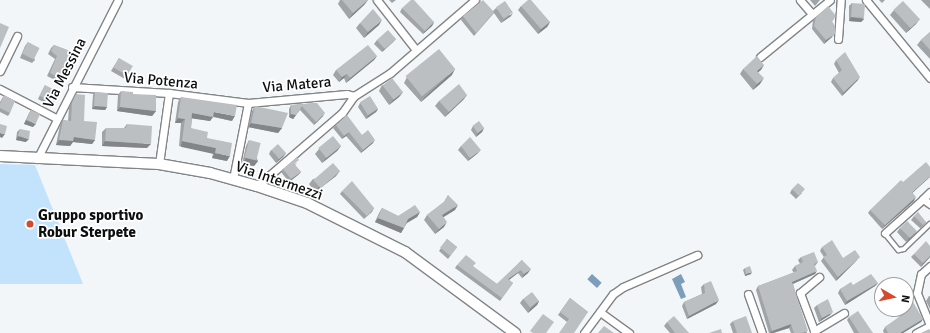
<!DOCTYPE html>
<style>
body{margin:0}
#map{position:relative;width:930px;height:333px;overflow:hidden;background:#f2f6f9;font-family:Signika,sans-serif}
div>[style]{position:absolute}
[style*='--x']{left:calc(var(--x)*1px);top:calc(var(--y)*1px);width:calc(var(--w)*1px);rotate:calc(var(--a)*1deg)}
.green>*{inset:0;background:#c3e2fc}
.water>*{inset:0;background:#7c9eba;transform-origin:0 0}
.roads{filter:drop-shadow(1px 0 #818587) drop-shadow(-1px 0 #818587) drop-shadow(0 1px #818587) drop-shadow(0 -1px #818587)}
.lane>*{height:3.5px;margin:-1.75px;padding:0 1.75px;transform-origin:1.75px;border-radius:1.75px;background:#fff}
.street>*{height:7px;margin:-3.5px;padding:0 3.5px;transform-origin:3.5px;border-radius:3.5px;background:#fff}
.secondary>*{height:10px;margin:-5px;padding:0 5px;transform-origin:5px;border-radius:5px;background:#fff}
.wall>*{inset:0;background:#a1a4a7}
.shaded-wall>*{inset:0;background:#838688;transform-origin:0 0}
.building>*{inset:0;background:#bbbfc2;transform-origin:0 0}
.dots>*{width:11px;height:11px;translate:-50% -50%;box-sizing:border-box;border:2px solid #fff;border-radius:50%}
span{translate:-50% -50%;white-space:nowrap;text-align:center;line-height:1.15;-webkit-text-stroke:3.5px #fff;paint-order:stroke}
.street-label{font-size:15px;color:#0c0e0f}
.poi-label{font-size:15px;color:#0c0e0f;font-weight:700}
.left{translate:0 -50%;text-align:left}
.north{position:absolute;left:874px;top:277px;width:40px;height:40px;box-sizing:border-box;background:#fff;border:1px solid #9e9f9f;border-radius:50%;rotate:99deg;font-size:11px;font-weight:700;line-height:16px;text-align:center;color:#0c0e0f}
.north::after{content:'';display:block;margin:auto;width:14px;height:18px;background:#d54a2c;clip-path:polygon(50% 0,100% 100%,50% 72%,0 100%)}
</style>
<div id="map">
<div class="green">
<i style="clip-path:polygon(0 164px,35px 165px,83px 284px,0 284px)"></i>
</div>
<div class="water">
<i style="left:592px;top:274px;width:13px;height:7px;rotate:42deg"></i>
<i style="clip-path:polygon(681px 274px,685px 282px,681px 284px,686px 297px,681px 299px,672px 279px)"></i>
</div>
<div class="roads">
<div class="lane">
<i style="--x:885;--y:233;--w:22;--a:51"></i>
<i style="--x:899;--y:250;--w:5;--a:-11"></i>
<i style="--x:904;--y:249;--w:36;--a:-44"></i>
</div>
<div class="street">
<i style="--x:377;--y:0;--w:63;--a:52"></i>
<i style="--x:800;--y:0;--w:18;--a:49"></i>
<i style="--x:866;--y:0;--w:101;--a:50.6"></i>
<i style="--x:838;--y:39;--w:39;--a:-86"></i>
<i style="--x:760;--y:57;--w:90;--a:-39.2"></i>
<i style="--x:0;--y:71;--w:39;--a:-64"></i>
<i style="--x:72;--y:87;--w:97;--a:3.5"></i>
<i style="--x:169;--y:93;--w:80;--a:7.2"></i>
<i style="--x:248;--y:103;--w:99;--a:-5.2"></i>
<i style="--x:347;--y:94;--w:7;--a:16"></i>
<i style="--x:0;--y:89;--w:63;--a:27.4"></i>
<i style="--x:37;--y:159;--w:178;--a:-63"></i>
<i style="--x:159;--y:164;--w:72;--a:-82"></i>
<i style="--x:233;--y:179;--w:77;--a:-78.8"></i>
<i style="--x:257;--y:186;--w:112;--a:-40.7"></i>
<i style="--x:342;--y:113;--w:21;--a:-55"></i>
<i style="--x:354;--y:96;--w:43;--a:-32.6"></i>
<i style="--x:390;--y:73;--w:112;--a:-40.7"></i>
<i style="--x:930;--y:192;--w:10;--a:135"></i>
<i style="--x:923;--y:199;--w:9;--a:36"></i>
<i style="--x:885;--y:233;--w:51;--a:-41.8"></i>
<i style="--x:930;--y:266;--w:12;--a:138"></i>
<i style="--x:921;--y:274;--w:19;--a:102"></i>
<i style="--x:917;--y:293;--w:35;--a:68"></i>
<i style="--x:748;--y:294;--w:41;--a:70.3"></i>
<i style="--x:600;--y:312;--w:36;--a:36"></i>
<i style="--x:814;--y:331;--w:35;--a:-31"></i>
<i style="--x:584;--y:333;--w:49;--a:-53.4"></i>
<i style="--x:613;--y:294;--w:12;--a:-35"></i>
<i style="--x:623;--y:287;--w:81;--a:-23.4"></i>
<i style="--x:815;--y:333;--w:43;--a:-110.6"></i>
<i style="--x:800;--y:293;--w:25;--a:-40"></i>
<i style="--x:916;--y:333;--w:16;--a:-27"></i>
</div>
<div class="secondary">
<i style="--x:0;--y:156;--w:159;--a:2.9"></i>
<i style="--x:159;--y:164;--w:52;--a:10"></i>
<i style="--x:210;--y:173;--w:49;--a:15.5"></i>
<i style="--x:257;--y:186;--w:53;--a:18.8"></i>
<i style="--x:307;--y:203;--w:110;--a:26.6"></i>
<i style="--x:405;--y:252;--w:137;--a:36.4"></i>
</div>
</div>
<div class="wall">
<i style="clip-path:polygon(340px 0,368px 0,364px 5px,349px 19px,338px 4px)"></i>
<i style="clip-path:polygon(389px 0,396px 0,392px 3px)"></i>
<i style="clip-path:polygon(810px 0,820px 0,815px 6px)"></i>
<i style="clip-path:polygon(879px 0,885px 0,882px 3px)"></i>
<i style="clip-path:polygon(921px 0,930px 0,930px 9px)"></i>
<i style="clip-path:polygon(852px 3px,864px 19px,861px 22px,849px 21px,849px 6px)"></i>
<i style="clip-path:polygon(521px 6px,550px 22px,547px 27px,538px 34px,518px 10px)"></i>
<i style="clip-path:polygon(402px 8px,434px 22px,432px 26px,423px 34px,400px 12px)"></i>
<i style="clip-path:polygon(496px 8px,511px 16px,501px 23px,494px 13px,474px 36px,461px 20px,463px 16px,493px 11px)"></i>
<i style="clip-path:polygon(894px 10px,916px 24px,906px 33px,890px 15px)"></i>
<i style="clip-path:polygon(816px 17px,834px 19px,832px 21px,832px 37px,824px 44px,812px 29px,813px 20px)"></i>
<i style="clip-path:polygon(360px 23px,379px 25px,364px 38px,356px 28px)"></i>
<i style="clip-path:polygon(930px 32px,930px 59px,917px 45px,921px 40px)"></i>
<i style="clip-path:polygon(396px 39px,393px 42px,382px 52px,374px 44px,377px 40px)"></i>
<i style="clip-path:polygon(28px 42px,35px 60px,32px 63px,20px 58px,25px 46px)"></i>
<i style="clip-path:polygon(54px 45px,75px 53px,59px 82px,47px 76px,55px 59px,48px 54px,51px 48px)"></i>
<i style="clip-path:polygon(377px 56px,374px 60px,346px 83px,344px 78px,339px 82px,333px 75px,336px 70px)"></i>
<i style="clip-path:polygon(119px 58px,128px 75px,125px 79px,111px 71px)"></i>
<i style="clip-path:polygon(836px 60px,858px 80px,842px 96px,831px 82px,833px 78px,839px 73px,834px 64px)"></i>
<i style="clip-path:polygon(764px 65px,758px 72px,760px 84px,753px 90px,740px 74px,743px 69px)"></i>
<i style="clip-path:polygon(452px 75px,421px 102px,404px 83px,407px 77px)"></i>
<i style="clip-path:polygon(45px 85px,53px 103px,50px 106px,38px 99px)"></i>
<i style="clip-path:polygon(382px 85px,403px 92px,399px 97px,389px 105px,379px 91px)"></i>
<i style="clip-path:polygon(121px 91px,133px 94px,156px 111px,152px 116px,117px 111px,118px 95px)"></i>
<i style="clip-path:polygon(95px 92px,107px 107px,105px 110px,92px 109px,93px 95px)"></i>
<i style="clip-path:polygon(76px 94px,84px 121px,95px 140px,92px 144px,73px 142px,70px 146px,56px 145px,60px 125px,63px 120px,68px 121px,69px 108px,73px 99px)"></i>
<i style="clip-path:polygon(4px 95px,10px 113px,8px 116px,0 112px,0 102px)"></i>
<i style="clip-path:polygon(467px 95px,463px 100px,445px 117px,435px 106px,439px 101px)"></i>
<i style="clip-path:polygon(181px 97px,232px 121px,213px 117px,210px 121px,192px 118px,191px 128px,207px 138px,227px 161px,212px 158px,213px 153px,179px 146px,181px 123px,175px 123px,178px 102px)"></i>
<i style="clip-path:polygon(317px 103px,323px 116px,314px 125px,300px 110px,293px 119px,289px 117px,289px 109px,291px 105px)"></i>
<i style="clip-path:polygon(360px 103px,378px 109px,376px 112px,366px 119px,358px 107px)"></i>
<i style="clip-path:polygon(255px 106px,282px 128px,278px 133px,248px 127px,252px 111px)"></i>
<i style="clip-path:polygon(31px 110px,33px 127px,24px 124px,29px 113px)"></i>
<i style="clip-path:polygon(127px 124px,147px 148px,102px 146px,102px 132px,106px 128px,124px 128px)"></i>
<i style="clip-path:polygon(336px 125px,362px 135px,373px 143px,361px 153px,346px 136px,342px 139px,333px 128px)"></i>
<i style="clip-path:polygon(473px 126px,484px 128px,482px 132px,476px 137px,471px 130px)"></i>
<i style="clip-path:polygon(20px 129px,26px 142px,16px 140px,17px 132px)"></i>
<i style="clip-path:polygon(249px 140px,258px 161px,254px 166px,242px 164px,246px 146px)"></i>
<i style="clip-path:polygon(341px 146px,337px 151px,322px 163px,315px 154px,319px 149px)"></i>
<i style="clip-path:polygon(461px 146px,478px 153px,468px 161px,458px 150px)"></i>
<i style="clip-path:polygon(271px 150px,286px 153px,283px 157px,276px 163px,269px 154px)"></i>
<i style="clip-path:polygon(297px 163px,295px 165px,301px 172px,298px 175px,289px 182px,281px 172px,283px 169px)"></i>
<i style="clip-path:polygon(336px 176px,315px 192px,309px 184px,313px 179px)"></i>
<i style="clip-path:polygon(792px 189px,802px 193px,796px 199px,790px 193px)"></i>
<i style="clip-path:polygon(342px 191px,374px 208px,372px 212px,364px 219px,340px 194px)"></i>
<i style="clip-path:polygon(912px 193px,914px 201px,882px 229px,868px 213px,870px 210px)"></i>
<i style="clip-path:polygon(448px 195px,455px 210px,443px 217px,444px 227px,435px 234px,424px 220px,427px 215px,444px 202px)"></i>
<i style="clip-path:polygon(382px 208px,398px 216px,420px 212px,417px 217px,407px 223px,401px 233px,375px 222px,379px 213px)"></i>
<i style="clip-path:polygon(914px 216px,926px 222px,921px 229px,911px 220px)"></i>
<i style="clip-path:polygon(900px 228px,914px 235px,906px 242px,897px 232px)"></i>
<i style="clip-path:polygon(447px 239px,457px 247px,448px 259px,439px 251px)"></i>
<i style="clip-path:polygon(930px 246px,930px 257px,921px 267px,911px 257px,914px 254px)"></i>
<i style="clip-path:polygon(822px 247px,843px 258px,857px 260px,836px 281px,821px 261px,824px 257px,820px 251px)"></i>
<i style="clip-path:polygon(801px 257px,818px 262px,815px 266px,815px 274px,793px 284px,807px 333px,791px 333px,789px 328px,773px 333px,769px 333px,756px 290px,758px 286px,794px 273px,792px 270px,795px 266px,800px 264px,798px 260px)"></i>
<i style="clip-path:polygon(522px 260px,528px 273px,522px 278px,518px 273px,509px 280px,513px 283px,500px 301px,455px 268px,457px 265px,473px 267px,497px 284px)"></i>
<i style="clip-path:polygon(745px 268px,751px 274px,745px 276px,743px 270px)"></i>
<i style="clip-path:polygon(878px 283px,875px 286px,845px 305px,838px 293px,840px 289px,853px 285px)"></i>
<i style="clip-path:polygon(704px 284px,716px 304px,687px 319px,682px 306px,684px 302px,702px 294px,701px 287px)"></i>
<i style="clip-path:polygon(929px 296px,930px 296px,930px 309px,926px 301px)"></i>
<i style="clip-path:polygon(570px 298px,588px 312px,567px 322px,558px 315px)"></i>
<i style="clip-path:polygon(523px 299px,539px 301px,537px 305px,528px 313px,520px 303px)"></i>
<i style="clip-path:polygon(817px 305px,830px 315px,819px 322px,814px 308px)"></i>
<i style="clip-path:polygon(895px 309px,906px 309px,923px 319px,921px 322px,903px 333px,884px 333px,883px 331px,885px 327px,900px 317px)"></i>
<i style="clip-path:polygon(849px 317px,873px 333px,854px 333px,847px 320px)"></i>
<i style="clip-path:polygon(733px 321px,752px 333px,733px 333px,730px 324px)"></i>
<i style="clip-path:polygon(667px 322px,689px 333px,670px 333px,664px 326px)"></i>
</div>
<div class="shaded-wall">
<i style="clip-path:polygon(368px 0,364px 5px,349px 19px,353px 13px)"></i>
<i style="clip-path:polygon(513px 13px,511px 16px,501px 23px,504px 20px)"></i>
<i style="clip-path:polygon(851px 17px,864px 19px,861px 22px,849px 21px)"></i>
<i style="clip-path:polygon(920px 19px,916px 24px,906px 33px,910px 28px)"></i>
<i style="clip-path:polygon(382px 20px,379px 25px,364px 38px,368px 32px)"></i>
<i style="clip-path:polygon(434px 22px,432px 26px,423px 34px,425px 31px)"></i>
<i style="clip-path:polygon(550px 22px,547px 27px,538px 34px,541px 29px)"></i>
<i style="clip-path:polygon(835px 34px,832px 37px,824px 44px,826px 40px)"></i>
<i style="clip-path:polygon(396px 39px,393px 42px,382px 52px,384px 49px)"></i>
<i style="clip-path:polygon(377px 56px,374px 60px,346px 83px,350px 78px)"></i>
<i style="clip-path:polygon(764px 65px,761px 70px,754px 76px,757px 71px)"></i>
<i style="clip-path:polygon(455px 69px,452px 75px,421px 102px,425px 97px)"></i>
<i style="clip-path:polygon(347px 74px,344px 78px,339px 82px,342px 77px)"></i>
<i style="clip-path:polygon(860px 77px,858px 80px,842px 96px,844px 92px)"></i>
<i style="clip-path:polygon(764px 78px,760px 84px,753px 90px,757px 84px)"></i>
<i style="clip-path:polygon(403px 92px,399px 97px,389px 105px,393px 100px)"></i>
<i style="clip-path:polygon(467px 95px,463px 100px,445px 117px,449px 112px)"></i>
<i style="clip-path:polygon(95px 106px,107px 107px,105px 110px,92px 109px)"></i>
<i style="clip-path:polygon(120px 107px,156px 111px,152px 116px,117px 111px)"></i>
<i style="clip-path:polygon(378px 109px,376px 112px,366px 119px,368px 116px)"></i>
<i style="clip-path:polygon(214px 112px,235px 116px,232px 121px,211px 116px)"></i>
<i style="clip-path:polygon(192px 113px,213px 117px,210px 121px,189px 118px)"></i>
<i style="clip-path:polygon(325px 113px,323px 116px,314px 125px,316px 122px)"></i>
<i style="clip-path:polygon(291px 114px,296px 115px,293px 119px,289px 117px)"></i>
<i style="clip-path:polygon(178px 118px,185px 119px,181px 123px,175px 123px)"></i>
<i style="clip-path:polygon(26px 120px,36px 124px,33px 127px,24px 124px)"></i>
<i style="clip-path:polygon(251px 123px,282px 128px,278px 133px,248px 127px)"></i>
<i style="clip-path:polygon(484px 128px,482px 132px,476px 137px,478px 133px)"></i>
<i style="clip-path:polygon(349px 132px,346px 136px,342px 139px,344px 136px)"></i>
<i style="clip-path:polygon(0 133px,5px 134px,2px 138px,0 137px)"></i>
<i style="clip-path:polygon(18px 136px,29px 139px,26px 142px,16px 140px)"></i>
<i style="clip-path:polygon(74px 137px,95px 140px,92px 144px,73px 142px,70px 146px,56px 145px,59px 140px)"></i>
<i style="clip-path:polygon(375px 140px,373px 143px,361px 153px,363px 150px)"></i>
<i style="clip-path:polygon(105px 141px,151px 144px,147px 148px,102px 146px)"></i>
<i style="left:182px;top:141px;width:35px;height:6px;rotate:12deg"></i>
<i style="clip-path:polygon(341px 146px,337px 151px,322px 163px,326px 158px)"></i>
<i style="clip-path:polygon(481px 150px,478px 153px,468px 161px,470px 158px)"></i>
<i style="clip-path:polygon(215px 153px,230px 156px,227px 161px,212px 158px)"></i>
<i style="clip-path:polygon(286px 153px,283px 157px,276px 163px,279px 159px)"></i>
<i style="clip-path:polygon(246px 158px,258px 161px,254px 166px,242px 164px)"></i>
<i style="clip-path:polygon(340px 171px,336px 176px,315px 192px,319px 187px)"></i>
<i style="clip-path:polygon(301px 172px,298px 175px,289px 182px,291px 179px)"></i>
<i style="clip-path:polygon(930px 176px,930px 177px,909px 196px,912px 192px)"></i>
<i style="clip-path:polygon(916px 197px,914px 201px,882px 229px,885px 225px)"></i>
<i style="clip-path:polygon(458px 205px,455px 210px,439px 220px,442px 215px)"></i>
<i style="clip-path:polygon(420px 212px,417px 217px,405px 224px,408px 219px)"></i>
<i style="clip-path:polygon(378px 218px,404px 228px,401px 233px,375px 222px)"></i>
<i style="clip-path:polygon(447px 222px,444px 227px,435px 234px,439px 229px)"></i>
<i style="clip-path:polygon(917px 231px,914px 235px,906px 242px,909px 238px)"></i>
<i style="clip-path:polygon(930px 256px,930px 257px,921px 267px,923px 263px)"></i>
<i style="clip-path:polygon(860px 257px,836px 281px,838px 277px)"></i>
<i style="clip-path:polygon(531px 269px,528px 273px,522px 278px,524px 274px)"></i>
<i style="clip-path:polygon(521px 270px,518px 273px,506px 282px,508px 279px)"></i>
<i style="clip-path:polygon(817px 271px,815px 274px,790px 285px,792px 282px)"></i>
<i style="clip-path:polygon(752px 272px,751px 274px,745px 276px,746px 274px)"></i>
<i style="clip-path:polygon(878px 283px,875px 286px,845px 305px,847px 301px)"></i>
<i style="clip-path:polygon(719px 300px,716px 304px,687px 319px,689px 316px)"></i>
<i style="clip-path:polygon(539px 301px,537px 305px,528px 313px,530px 309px)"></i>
<i style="clip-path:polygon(833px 312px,830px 315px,819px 322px,822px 318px)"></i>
<i style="clip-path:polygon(923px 319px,921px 322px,903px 333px,900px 333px)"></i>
<i style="clip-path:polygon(791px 324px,789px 328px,773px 333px,770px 333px,772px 331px)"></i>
</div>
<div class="building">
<i style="clip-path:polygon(342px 0,368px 0,353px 13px)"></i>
<i style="clip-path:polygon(411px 0,414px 0,434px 22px,425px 31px,402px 8px)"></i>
<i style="clip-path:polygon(483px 0,494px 12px,476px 33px,463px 16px)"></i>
<i style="clip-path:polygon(528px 0,531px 0,550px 22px,541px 29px,521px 6px)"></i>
<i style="left:505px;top:1px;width:14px;height:11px;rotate:56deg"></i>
<i style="left:903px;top:1px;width:25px;height:13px;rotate:47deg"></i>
<i style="left:852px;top:3px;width:13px;height:14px;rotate:4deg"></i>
<i style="clip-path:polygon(828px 6px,836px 16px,832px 21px,835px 26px,835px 34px,826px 40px,814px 26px,816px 17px)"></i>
<i style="clip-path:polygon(373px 9px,382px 20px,368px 32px,360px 23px)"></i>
<i style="clip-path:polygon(0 23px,9px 27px,0 48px)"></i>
<i style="left:388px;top:30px;width:12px;height:15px;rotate:48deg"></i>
<i style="clip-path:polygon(930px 32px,930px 50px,921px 40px)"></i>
<i style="left:28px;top:42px;width:13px;height:13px;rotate:27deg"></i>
<i style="clip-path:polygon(54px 45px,75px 53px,61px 79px,50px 73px,57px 56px,51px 51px)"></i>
<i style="clip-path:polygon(368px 45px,377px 56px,350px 78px,347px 74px,342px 77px,336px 70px)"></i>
<i style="left:439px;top:49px;width:26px;height:43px;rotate:51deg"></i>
<i style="clip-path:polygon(845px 52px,860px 77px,844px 92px,833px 78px,842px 70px,836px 60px)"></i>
<i style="clip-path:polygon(757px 56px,764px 65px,757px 71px,764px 78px,757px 84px,743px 69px)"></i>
<i style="left:119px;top:58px;width:16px;height:11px;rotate:30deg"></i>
<i style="left:392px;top:78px;width:18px;height:12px;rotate:52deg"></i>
<i style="clip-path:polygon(459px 84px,467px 95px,449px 112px,439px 101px)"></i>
<i style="left:45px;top:85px;width:16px;height:12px;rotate:27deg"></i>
<i style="clip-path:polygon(121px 91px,133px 92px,133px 94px,156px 95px,156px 111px,120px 107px)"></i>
<i style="left:95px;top:92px;width:13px;height:14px;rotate:4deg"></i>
<i style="clip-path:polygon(76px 94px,85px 95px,84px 121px,97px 122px,95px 140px,74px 137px,73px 141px,59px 140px,63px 120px,71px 121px,72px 103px)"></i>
<i style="clip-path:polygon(4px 95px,15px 101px,10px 113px,0 108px,0 104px)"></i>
<i style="left:370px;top:96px;width:15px;height:12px;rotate:58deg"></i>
<i style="clip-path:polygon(181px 97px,237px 105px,235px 116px,214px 112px,213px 117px,192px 113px,191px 128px,208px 132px,207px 138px,232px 143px,230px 156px,215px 153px,216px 148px,182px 141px,185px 119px,178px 118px)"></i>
<i style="clip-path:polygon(317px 103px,325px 113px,316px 122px,302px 106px,296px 115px,291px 114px,291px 105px)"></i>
<i style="clip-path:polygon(255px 106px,288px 113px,282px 128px,251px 123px)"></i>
<i style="left:31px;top:110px;width:10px;height:11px;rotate:24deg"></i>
<i style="clip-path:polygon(347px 115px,362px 135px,368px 130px,375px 140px,363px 150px,349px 132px,344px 136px,336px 125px)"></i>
<i style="left:479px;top:121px;width:9px;height:8px;rotate:54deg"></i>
<i style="clip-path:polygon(0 124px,7px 126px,5px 134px,0 133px)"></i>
<i style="clip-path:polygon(127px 124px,152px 126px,151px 144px,105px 141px,106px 128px,126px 128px)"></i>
<i style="clip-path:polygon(20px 129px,30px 131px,29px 139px,18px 136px)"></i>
<i style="left:333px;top:136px;width:13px;height:19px;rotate:51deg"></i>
<i style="clip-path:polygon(470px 137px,481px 150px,470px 158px,461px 146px)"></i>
<i style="left:249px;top:140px;width:12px;height:18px;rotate:14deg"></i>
<i style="left:278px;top:144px;width:12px;height:9px;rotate:48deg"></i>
<i style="clip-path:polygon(297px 157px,299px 160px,294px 164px,301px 172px,291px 179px,283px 169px)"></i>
<i style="clip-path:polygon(926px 162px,930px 167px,930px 176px,912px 192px,916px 197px,885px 225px,870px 210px,901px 180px,903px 182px)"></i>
<i style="left:333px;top:163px;width:11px;height:26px;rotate:49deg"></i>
<i style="clip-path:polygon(352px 181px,374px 208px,367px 216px,342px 191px)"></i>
<i style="clip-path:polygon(798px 183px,805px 189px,799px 196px,792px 189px)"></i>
<i style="clip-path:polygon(448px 195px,458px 205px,442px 215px,447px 222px,439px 229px,427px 215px,445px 201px)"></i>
<i style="clip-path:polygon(415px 205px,420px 212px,408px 219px,404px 228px,378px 218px,382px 208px,398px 216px)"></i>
<i style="clip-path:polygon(918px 212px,926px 222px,923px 225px,914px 216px)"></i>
<i style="left:907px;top:221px;width:14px;height:10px;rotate:45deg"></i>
<i style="left:447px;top:239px;width:13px;height:11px;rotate:39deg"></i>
<i style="clip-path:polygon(832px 240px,843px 258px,855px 250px,860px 257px,838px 277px,823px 257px,827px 255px,822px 247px)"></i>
<i style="clip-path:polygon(926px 241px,930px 246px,930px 256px,923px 263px,914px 254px)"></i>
<i style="clip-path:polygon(814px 252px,818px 262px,814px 264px,817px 271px,792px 282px,808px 331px,801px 333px,794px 333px,791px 324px,772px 331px,758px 286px,797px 271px,795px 266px,803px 262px,801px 257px)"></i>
<i style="clip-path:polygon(466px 255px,476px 263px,473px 266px,497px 284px,522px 260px,531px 269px,524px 274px,521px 270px,508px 279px,513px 283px,502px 298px,457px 265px)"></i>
<i style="clip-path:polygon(750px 266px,752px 272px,746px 274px,745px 268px)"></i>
<i style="clip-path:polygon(871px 274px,878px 283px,847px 301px,840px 289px,851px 282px,853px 285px)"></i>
<i style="clip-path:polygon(711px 281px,719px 300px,689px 316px,684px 302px,705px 293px,704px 284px)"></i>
<i style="clip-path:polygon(906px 290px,923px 319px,900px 333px,888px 333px,885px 327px,903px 314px,899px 309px,906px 309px)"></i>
<i style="left:532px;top:292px;width:11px;height:11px;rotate:52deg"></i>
<i style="clip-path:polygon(570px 298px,588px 312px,574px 333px,559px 333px,569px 319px,560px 312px)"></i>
<i style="clip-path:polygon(828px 299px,833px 312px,822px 318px,817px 305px)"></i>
<i style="clip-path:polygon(858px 311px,873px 333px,859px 333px,849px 317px)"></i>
<i style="clip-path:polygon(543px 314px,554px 322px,546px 333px,533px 333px,530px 331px)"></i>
<i style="clip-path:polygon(674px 316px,689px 333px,675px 333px,667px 322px)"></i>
<i style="clip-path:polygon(746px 316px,752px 333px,737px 333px,733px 321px)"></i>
<i style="clip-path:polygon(604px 326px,614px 333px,598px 333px)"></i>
<i style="clip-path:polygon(721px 329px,722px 333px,709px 333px)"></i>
<i style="clip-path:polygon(929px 329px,930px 330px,930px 333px,921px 333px)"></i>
</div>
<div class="dots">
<i style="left:30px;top:224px;background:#d54a2c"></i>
</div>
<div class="street-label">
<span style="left:65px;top:73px;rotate:-63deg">Via Messina</span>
<span style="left:161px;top:81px;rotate:5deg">Via Potenza</span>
<span style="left:297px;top:85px;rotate:-5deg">Via Matera</span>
<span style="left:279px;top:181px;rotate:19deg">Via Intermezzi</span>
</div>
<div class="poi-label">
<span class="left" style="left:38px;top:224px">Gruppo sportivo<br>Robur Sterpete</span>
</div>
<div class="north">N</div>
</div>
